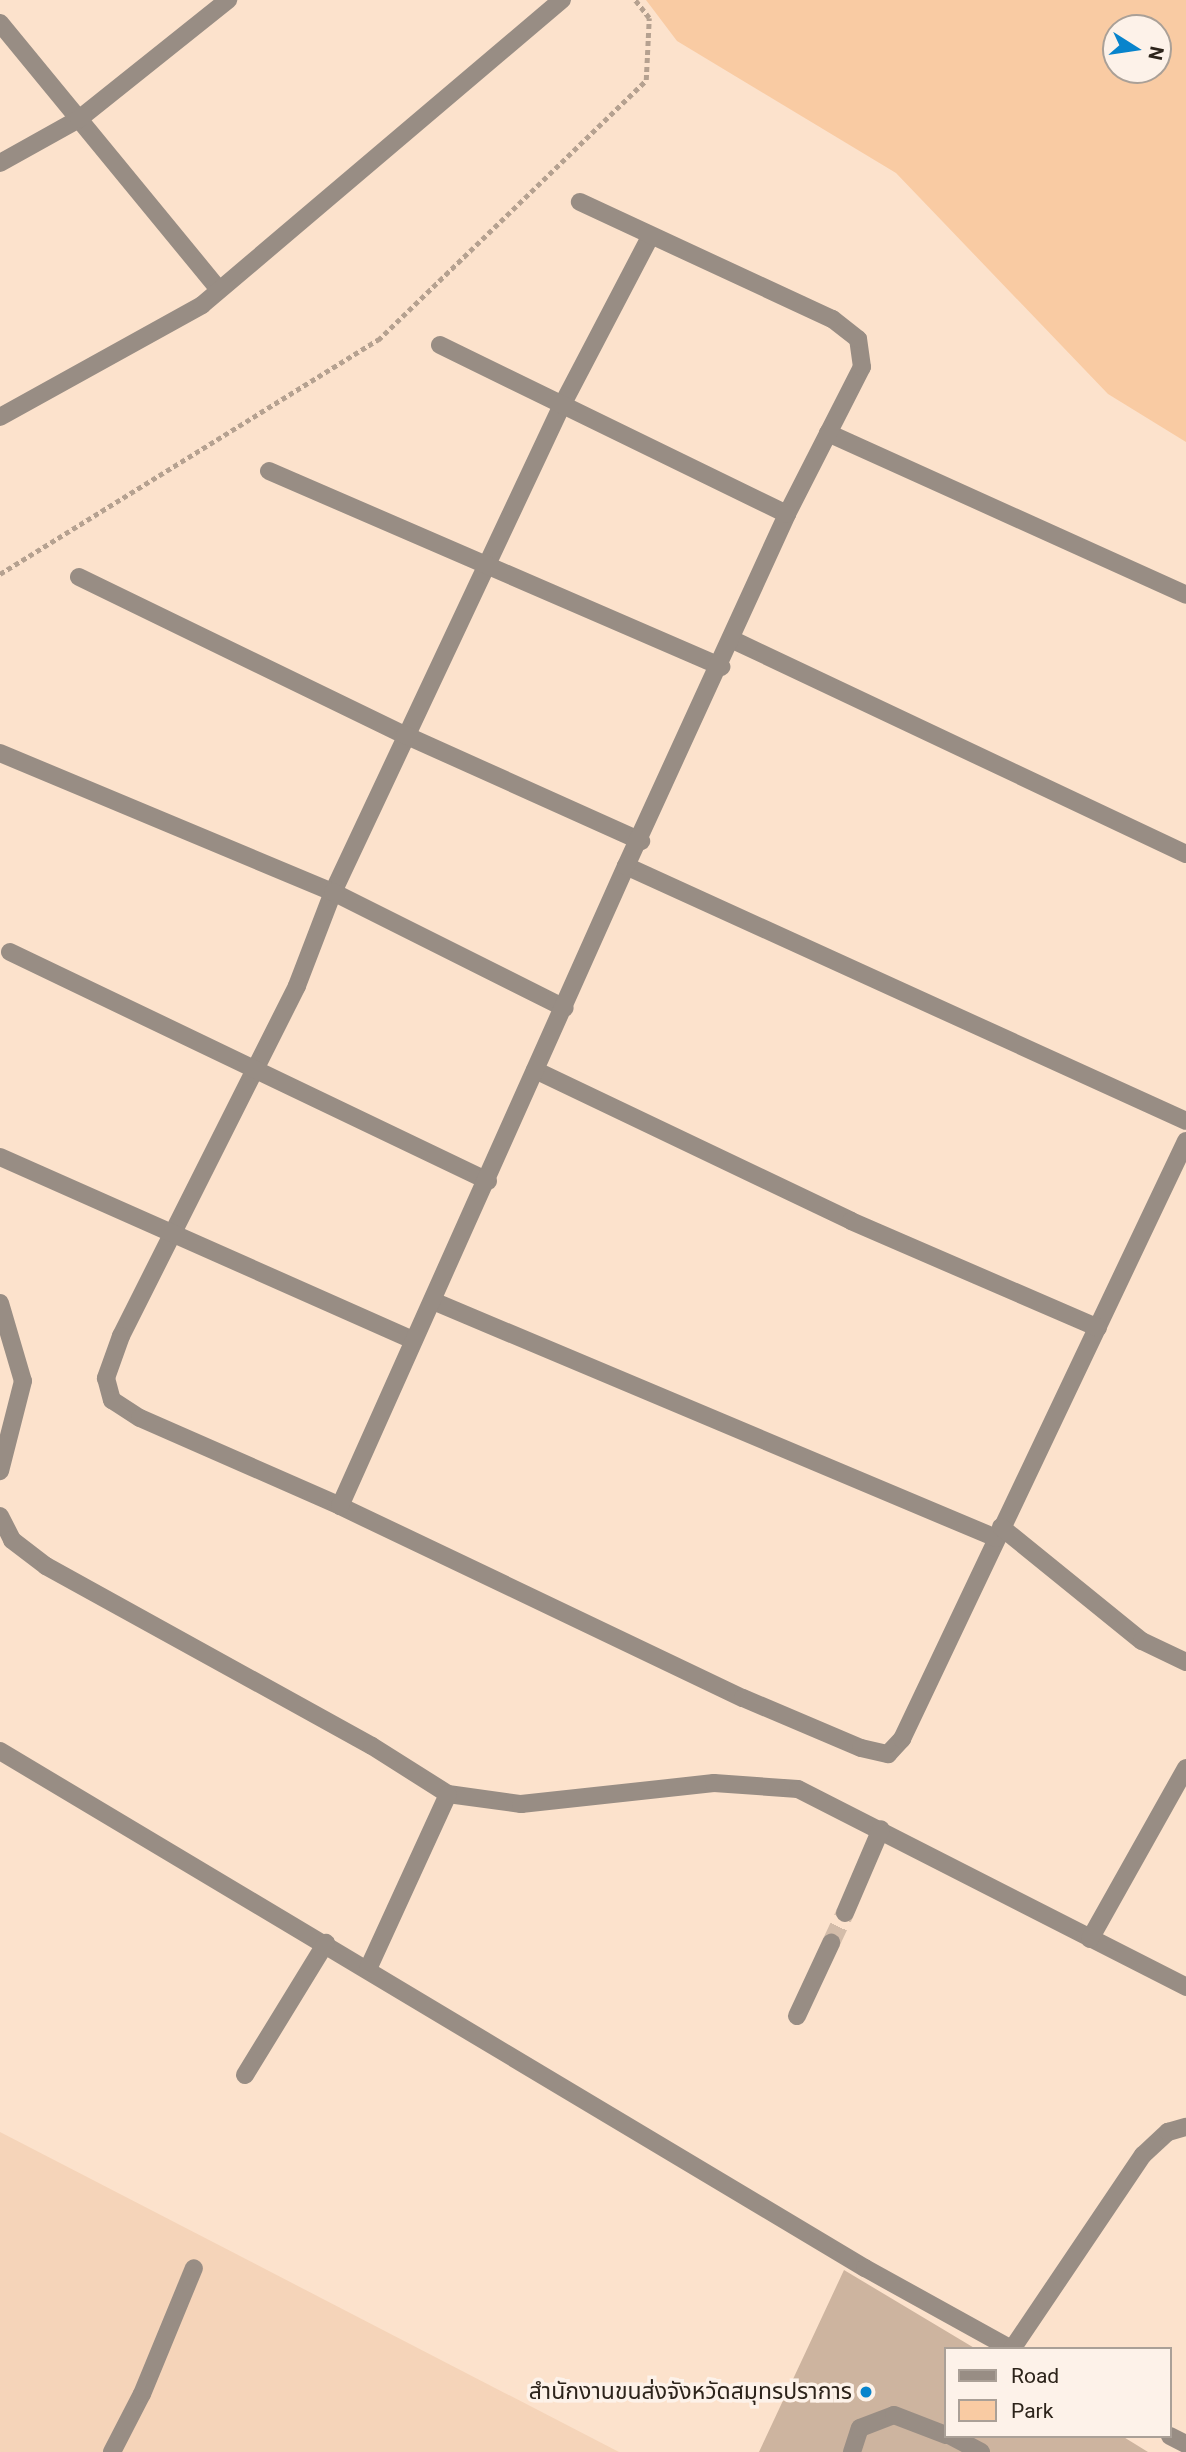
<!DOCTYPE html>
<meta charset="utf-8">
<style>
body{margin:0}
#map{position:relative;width:1186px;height:2452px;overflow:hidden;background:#fce2cc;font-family:Roboto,"Noto Sans Thai",sans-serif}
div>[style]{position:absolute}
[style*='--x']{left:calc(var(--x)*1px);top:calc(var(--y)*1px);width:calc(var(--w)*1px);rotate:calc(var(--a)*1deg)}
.built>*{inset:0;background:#f5d4b9}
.green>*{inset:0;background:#f9cba3}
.building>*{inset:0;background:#cdb49f}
.minor-tunnel>*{height:18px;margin-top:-9px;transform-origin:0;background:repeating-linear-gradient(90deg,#d3bca9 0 18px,transparent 0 27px)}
.path>*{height:4.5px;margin-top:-2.25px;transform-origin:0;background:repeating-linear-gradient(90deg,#b5a190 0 5px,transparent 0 8.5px)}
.minor>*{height:18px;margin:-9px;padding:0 9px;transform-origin:9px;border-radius:9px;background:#988d84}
.dots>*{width:19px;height:19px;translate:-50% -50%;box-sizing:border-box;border:4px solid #fdf2e9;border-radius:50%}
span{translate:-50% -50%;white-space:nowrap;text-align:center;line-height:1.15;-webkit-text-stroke:7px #fdf2e9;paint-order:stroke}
.poi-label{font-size:23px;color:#2d241b}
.right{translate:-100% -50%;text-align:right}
.legend{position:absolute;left:944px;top:2347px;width:228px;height:91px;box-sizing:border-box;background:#fdf2e9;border:2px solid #aaa097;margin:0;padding:9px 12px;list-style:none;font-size:21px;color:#2d241b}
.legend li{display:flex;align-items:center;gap:14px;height:35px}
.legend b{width:35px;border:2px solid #aaa097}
.north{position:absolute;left:1102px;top:14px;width:70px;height:70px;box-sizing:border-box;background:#fdf2e9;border:2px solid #aaa097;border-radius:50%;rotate:102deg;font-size:19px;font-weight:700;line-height:28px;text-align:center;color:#2d241b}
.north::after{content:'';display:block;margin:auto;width:24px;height:32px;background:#0884cc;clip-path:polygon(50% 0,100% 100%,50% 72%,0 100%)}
</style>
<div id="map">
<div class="built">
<i style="clip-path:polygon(0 2132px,619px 2452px,0 2452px)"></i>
</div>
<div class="green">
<i style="clip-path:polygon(evenodd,646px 0,1186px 0,1186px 442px,1108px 394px,896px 173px,677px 41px,646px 0,1116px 28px,1158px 28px,1158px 70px,1116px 70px,1116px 28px)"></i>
</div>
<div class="building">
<i style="clip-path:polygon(844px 2270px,976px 2349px,946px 2349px,946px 2436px,1122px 2436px,1148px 2452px,759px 2452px)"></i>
</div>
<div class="minor-tunnel">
<i style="--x:831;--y:1943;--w:33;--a:-65"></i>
</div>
<div class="path">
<i style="--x:0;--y:574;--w:445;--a:-31.8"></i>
<i style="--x:378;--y:340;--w:373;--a:-44.1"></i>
<i style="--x:646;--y:80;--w:62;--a:-87.2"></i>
<i style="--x:649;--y:18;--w:23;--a:-128"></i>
</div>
<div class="minor">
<i style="--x:0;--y:23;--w:345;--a:50.6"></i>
<i style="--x:0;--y:163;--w:90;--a:-29.1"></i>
<i style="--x:79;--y:119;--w:191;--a:-38.6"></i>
<i style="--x:650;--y:237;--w:190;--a:117.6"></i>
<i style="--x:562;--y:405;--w:538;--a:115.18"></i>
<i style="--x:333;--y:892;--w:101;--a:111"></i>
<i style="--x:297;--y:986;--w:392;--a:116.7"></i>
<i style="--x:121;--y:1336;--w:45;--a:109.7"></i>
<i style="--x:106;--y:1378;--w:23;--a:75"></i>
<i style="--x:112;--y:1400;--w:33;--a:33"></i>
<i style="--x:140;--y:1418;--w:219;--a:23.7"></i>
<i style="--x:340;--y:1506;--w:446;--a:25.5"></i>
<i style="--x:743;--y:1698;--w:128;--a:23"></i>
<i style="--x:861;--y:1748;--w:28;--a:13"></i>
<i style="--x:888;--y:1754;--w:21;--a:-47"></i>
<i style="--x:902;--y:1739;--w:662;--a:-64.6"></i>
<i style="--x:440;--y:345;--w:386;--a:26"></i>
<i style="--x:0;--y:417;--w:231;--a:-29"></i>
<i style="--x:202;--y:305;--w:472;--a:-40.3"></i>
<i style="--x:828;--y:433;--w:393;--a:24.3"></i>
<i style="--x:269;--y:471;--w:493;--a:23.4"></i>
<i style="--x:79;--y:577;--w:362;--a:25.9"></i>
<i style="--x:405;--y:735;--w:259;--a:24.2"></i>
<i style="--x:733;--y:640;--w:501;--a:25.29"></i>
<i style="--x:0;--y:753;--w:361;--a:22.7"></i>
<i style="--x:333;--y:892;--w:259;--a:26.6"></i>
<i style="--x:626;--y:866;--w:615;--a:24.48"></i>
<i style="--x:10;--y:952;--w:530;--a:25.6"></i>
<i style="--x:535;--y:1070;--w:350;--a:25.5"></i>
<i style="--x:851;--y:1221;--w:269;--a:23.4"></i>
<i style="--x:0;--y:1157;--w:449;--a:23.9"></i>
<i style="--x:433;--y:1301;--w:611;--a:22.83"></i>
<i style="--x:0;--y:1303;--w:81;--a:73.6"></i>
<i style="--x:23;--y:1381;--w:93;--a:104.3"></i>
<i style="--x:340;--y:1506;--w:701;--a:-65.92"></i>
<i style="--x:626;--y:866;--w:387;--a:-65.4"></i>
<i style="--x:787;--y:514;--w:165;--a:-63"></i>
<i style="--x:862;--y:367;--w:28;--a:-98"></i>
<i style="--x:858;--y:339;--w:33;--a:-142"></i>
<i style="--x:832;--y:319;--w:278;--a:-155.1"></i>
<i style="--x:0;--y:1516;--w:27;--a:63"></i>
<i style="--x:12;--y:1540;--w:43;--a:37.4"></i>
<i style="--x:46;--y:1566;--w:372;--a:28.9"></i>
<i style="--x:372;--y:1746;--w:90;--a:32.3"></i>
<i style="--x:448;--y:1794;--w:74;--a:7.8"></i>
<i style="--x:521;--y:1804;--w:194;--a:-6.2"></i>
<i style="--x:714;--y:1783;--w:84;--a:4.1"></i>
<i style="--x:798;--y:1789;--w:436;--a:27"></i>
<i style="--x:1001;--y:1527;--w:181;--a:39"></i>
<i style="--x:1142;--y:1641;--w:49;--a:25.5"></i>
<i style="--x:0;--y:1751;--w:1008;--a:30.87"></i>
<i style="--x:865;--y:2268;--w:167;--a:29"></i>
<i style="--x:845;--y:1913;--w:91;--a:-66.8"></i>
<i style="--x:1090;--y:1939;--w:196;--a:-60.7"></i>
<i style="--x:368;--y:1969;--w:192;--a:-65.4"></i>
<i style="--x:797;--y:2016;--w:81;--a:-65"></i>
<i style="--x:245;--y:2075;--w:155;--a:-58.5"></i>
<i style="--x:1012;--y:2349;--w:234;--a:-56"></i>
<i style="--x:1143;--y:2155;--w:34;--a:-43"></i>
<i style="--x:1168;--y:2132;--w:19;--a:-16"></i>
<i style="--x:951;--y:2436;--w:34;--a:28"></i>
<i style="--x:1170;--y:2436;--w:18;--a:27"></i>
<i style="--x:112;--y:2452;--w:65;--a:-62.7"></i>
<i style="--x:142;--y:2394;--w:136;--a:-67.6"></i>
<i style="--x:852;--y:2452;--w:25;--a:-72"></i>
<i style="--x:860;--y:2428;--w:36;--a:-21"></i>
<i style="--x:894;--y:2415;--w:56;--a:21"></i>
</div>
<div class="dots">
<i style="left:866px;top:2392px;background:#0884cc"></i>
</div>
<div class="poi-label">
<span class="right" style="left:852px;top:2392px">สำนักงานขนส่งจังหวัดสมุทรปราการ</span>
</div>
<ul class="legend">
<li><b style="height:9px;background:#988d84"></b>Road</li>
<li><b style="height:19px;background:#f9cba3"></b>Park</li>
</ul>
<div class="north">N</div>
</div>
